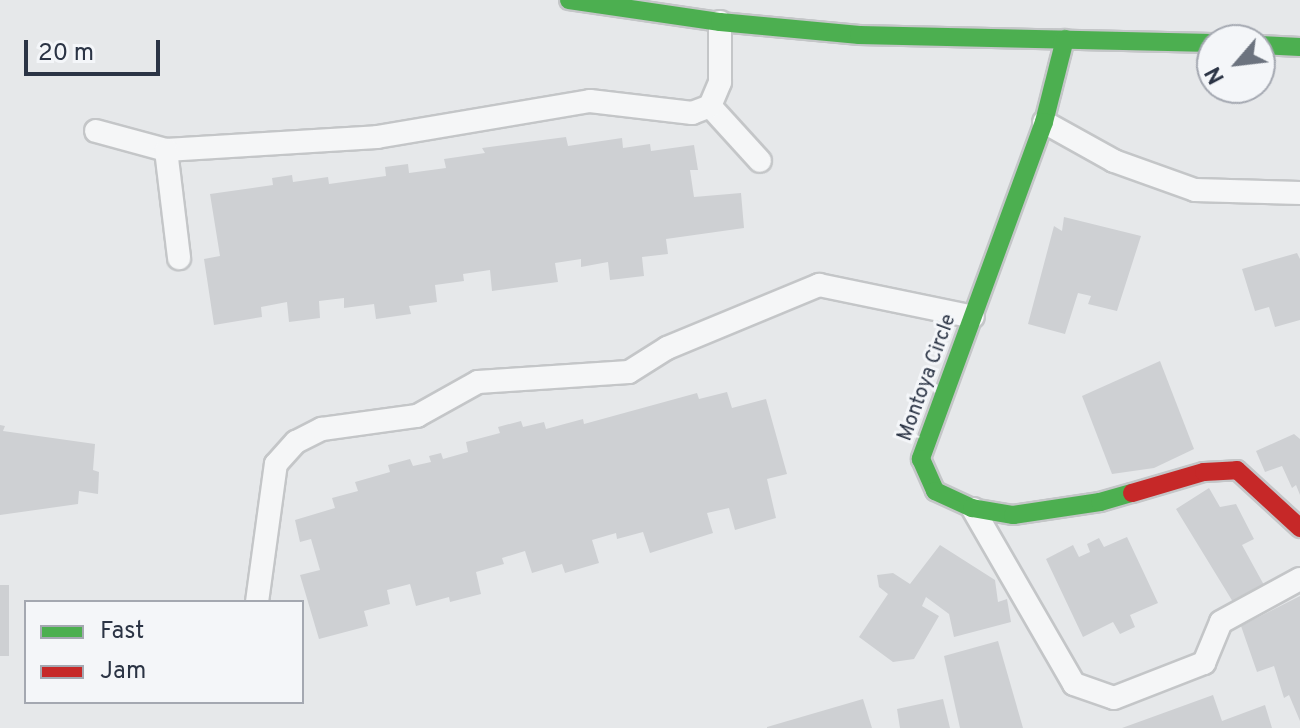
<!DOCTYPE html>
<style>
body{margin:0}
#map{position:relative;width:1300px;height:728px;overflow:hidden;background:#e6e8ea;font-family:Overpass,sans-serif}
div>[style]{position:absolute}
[style*='--x']{left:calc(var(--x)*1px);top:calc(var(--y)*1px);width:calc(var(--w)*1px);rotate:calc(var(--a)*1deg)}
.building>*{inset:0;background:#ced0d3;transform-origin:0 0}
.roads{filter:drop-shadow(2px 0 #c4c6c8) drop-shadow(-2px 0 #c4c6c8) drop-shadow(0 2px #c4c6c8) drop-shadow(0 -2px #c4c6c8)}
.lane>*{height:22px;margin:-11px;padding:0 11px;transform-origin:11px;border-radius:11px;background:#f5f6f7}
.fast>*{height:18px;margin:-9px;padding:0 9px;transform-origin:9px;border-radius:9px;background:#4caf50}
.jam>*{height:18px;margin:-9px;padding:0 9px;transform-origin:9px;border-radius:9px;background:#c62828}
span{translate:-50% -50%;white-space:nowrap;text-align:center;line-height:1.15;-webkit-text-stroke:6px #f4f6f9;paint-order:stroke}
.street-label{font-size:20px;color:#2b3445}
.legend{position:absolute;left:24px;top:600px;width:280px;height:104px;box-sizing:border-box;background:#f4f6f9;border:2px solid #a4a8b1;margin:0;padding:10px 14px;list-style:none;font-size:24px;color:#2b3445}
.legend li{display:flex;align-items:center;gap:16px;height:40px}
.legend b{width:40px;border:2px solid #a4a8b1}
.north{position:absolute;left:1196px;top:24px;width:80px;height:80px;box-sizing:border-box;background:#f4f6f9;border:2px solid #a4a8b1;border-radius:50%;rotate:242deg;font-size:22px;font-weight:700;line-height:32px;text-align:center;color:#2b3445}
.north::after{content:'';display:block;margin:auto;width:28px;height:36px;background:#6c737f;clip-path:polygon(50% 0,100% 100%,50% 72%,0 100%)}
.scale{position:absolute;left:24px;top:40px;width:136px;height:36px;box-sizing:border-box;border:4px solid #2b3445;border-top:0;padding-left:10px;font-size:24px;line-height:28px;white-space:nowrap;color:#2b3445;-webkit-text-stroke:6px #f4f6f9;paint-order:stroke}
</style>
<div id="map">
<div class="building">
<i style="clip-path:polygon(566px 137px,568px 146px,622px 138px,623px 148px,650px 144px,651px 151px,694px 145px,698px 170px,690px 170px,694px 197px,741px 193px,744px 228px,666px 239px,668px 254px,642px 257px,644px 276px,610px 280px,608px 262px,581px 267px,581px 259px,555px 263px,558px 282px,492px 291px,490px 270px,463px 274px,464px 281px,435px 285px,437px 302px,409px 306px,411px 314px,376px 319px,374px 304px,344px 308px,344px 298px,319px 301px,320px 318px,289px 322px,287px 302px,261px 307px,262px 317px,214px 325px,204px 259px,220px 256px,210px 194px,273px 185px,272px 178px,292px 175px,293px 182px,328px 177px,329px 184px,386px 176px,385px 167px,408px 164px,409px 173px,446px 168px,444px 159px,485px 153px,482px 148px)"></i>
<i style="clip-path:polygon(1064px 217px,1141px 236px,1117px 311px,1088px 304px,1091px 296px,1078px 293px,1065px 334px,1028px 324px,1054px 226px,1062px 231px)"></i>
<i style="clip-path:polygon(1297px 253px,1300px 259px,1300px 320px,1275px 327px,1269px 307px,1255px 311px,1242px 269px)"></i>
<i style="clip-path:polygon(1160px 361px,1194px 449px,1154px 468px,1112px 474px,1082px 396px)"></i>
<i style="clip-path:polygon(727px 392px,732px 408px,766px 399px,787px 474px,767px 479px,776px 518px,735px 530px,729px 508px,707px 513px,713px 533px,650px 553px,643px 532px,617px 539px,616px 533px,592px 540px,599px 563px,565px 573px,562px 564px,532px 573px,525px 551px,502px 558px,504px 564px,476px 572px,481px 594px,450px 602px,449px 597px,416px 606px,410px 584px,387px 590px,390px 604px,364px 611px,368px 626px,319px 639px,300px 575px,320px 570px,311px 539px,300px 542px,295px 520px,335px 508px,332px 498px,358px 491px,355px 482px,390px 472px,388px 465px,410px 459px,413px 466px,431px 462px,429px 456px,441px 453px,443px 459px,468px 452px,466px 442px,500px 433px,498px 427px,521px 421px,523px 427px,544px 422px,546px 429px,583px 419px,584px 424px,697px 393px,699px 399px)"></i>
<i style="clip-path:polygon(0 425px,5px 426px,3px 431px,95px 444px,93px 470px,99px 472px,98px 494px,79px 491px,78px 504px,0 515px)"></i>
<i style="clip-path:polygon(1294px 434px,1300px 439px,1300px 495px,1296px 485px,1292px 488px,1282px 466px,1265px 472px,1256px 451px)"></i>
<i style="clip-path:polygon(1209px 488px,1220px 507px,1236px 504px,1254px 539px,1242px 545px,1264px 585px,1233px 602px,1176px 509px)"></i>
<i style="clip-path:polygon(1127px 537px,1158px 603px,1130px 615px,1135px 627px,1120px 634px,1113px 622px,1083px 637px,1046px 559px,1073px 545px,1079px 557px,1090px 552px,1087px 544px,1099px 538px,1104px 547px)"></i>
<i style="clip-path:polygon(940px 545px,995px 580px,998px 602px,1007px 599px,1011px 622px,954px 637px,949px 614px,926px 597px,922px 606px,939px 616px,914px 659px,893px 662px,859px 637px,888px 594px,879px 587px,877px 575px,893px 573px,910px 584px)"></i>
<i style="left:0;top:585px;width:9px;height:71px"></i>
<i style="clip-path:polygon(1300px 596px,1300px 721px,1289px 695px,1284px 698px,1274px 666px,1257px 672px,1241px 626px)"></i>
<i style="clip-path:polygon(998px 641px,1023px 728px,960px 728px,944px 656px)"></i>
<i style="clip-path:polygon(1213px 695px,1222px 721px,1265px 705px,1272px 728px,1122px 728px)"></i>
<i style="clip-path:polygon(863px 699px,872px 728px,767px 728px,767px 727px)"></i>
<i style="clip-path:polygon(943px 699px,950px 728px,900px 728px,897px 709px)"></i>
</div>
<div class="roads">
<div class="lane">
<i style="--x:710;--y:106;--w:74;--a:47.7"></i>
<i style="--x:1044;--y:122;--w:80;--a:29.1"></i>
<i style="--x:1114;--y:161;--w:86;--a:19.7"></i>
<i style="--x:1195;--y:190;--w:105;--a:1.6"></i>
<i style="--x:96;--y:131;--w:73;--a:15.2"></i>
<i style="--x:166;--y:150;--w:211;--a:-3.5"></i>
<i style="--x:377;--y:137;--w:216;--a:-9.6"></i>
<i style="--x:590;--y:101;--w:103;--a:6.7"></i>
<i style="--x:692;--y:113;--w:19;--a:-21"></i>
<i style="--x:710;--y:106;--w:26;--a:-67"></i>
<i style="--x:720;--y:82;--w:60;--a:-90"></i>
<i style="--x:166;--y:150;--w:109;--a:83.1"></i>
<i style="--x:973;--y:509;--w:202;--a:60"></i>
<i style="--x:1074;--y:684;--w:42;--a:19.3"></i>
<i style="--x:1114;--y:698;--w:97;--a:-21.3"></i>
<i style="--x:1204;--y:663;--w:44;--a:-67.5"></i>
<i style="--x:1221;--y:622;--w:90;--a:-28.6"></i>
<i style="--x:257;--y:602;--w:139;--a:-82.2"></i>
<i style="--x:276;--y:464;--w:30;--a:-48"></i>
<i style="--x:296;--y:442;--w:29;--a:-27"></i>
<i style="--x:322;--y:429;--w:96;--a:-7.8"></i>
<i style="--x:417;--y:416;--w:70;--a:-29.1"></i>
<i style="--x:478;--y:382;--w:151;--a:-3.8"></i>
<i style="--x:629;--y:372;--w:45;--a:-32.3"></i>
<i style="--x:667;--y:348;--w:165;--a:-22.5"></i>
<i style="--x:819;--y:285;--w:157;--a:11.7"></i>
</div>
<div class="fast">
<i style="--x:569;--y:0;--w:153;--a:8.3"></i>
<i style="--x:720;--y:22;--w:140;--a:5.3"></i>
<i style="--x:859;--y:35;--w:353;--a:1.3"></i>
<i style="--x:1065;--y:39;--w:86;--a:104.2"></i>
<i style="--x:1044;--y:122;--w:359;--a:110.1"></i>
<i style="--x:921;--y:459;--w:35;--a:66"></i>
<i style="--x:935;--y:491;--w:41;--a:24.7"></i>
<i style="--x:972;--y:508;--w:42;--a:9.7"></i>
<i style="--x:1013;--y:515;--w:88;--a:-8.5"></i>
<i style="--x:1100;--y:502;--w:33;--a:-16"></i>
<i style="--x:1260;--y:45;--w:40;--a:2.9"></i>
</div>
<div class="jam">
<i style="--x:1132;--y:493;--w:75;--a:-16.3"></i>
<i style="--x:1204;--y:472;--w:33;--a:-3"></i>
<i style="--x:1237;--y:470;--w:86;--a:42.6"></i>
</div>
</div>
<div class="street-label">
<span style="left:928px;top:378px;rotate:-70deg">Montoya Circle</span>
</div>
<ul class="legend">
<li><b style="height:10px;background:#4caf50"></b>Fast</li>
<li><b style="height:10px;background:#c62828"></b>Jam</li>
</ul>
<div class="north">N</div>
<div class="scale">20 m</div>
</div>
